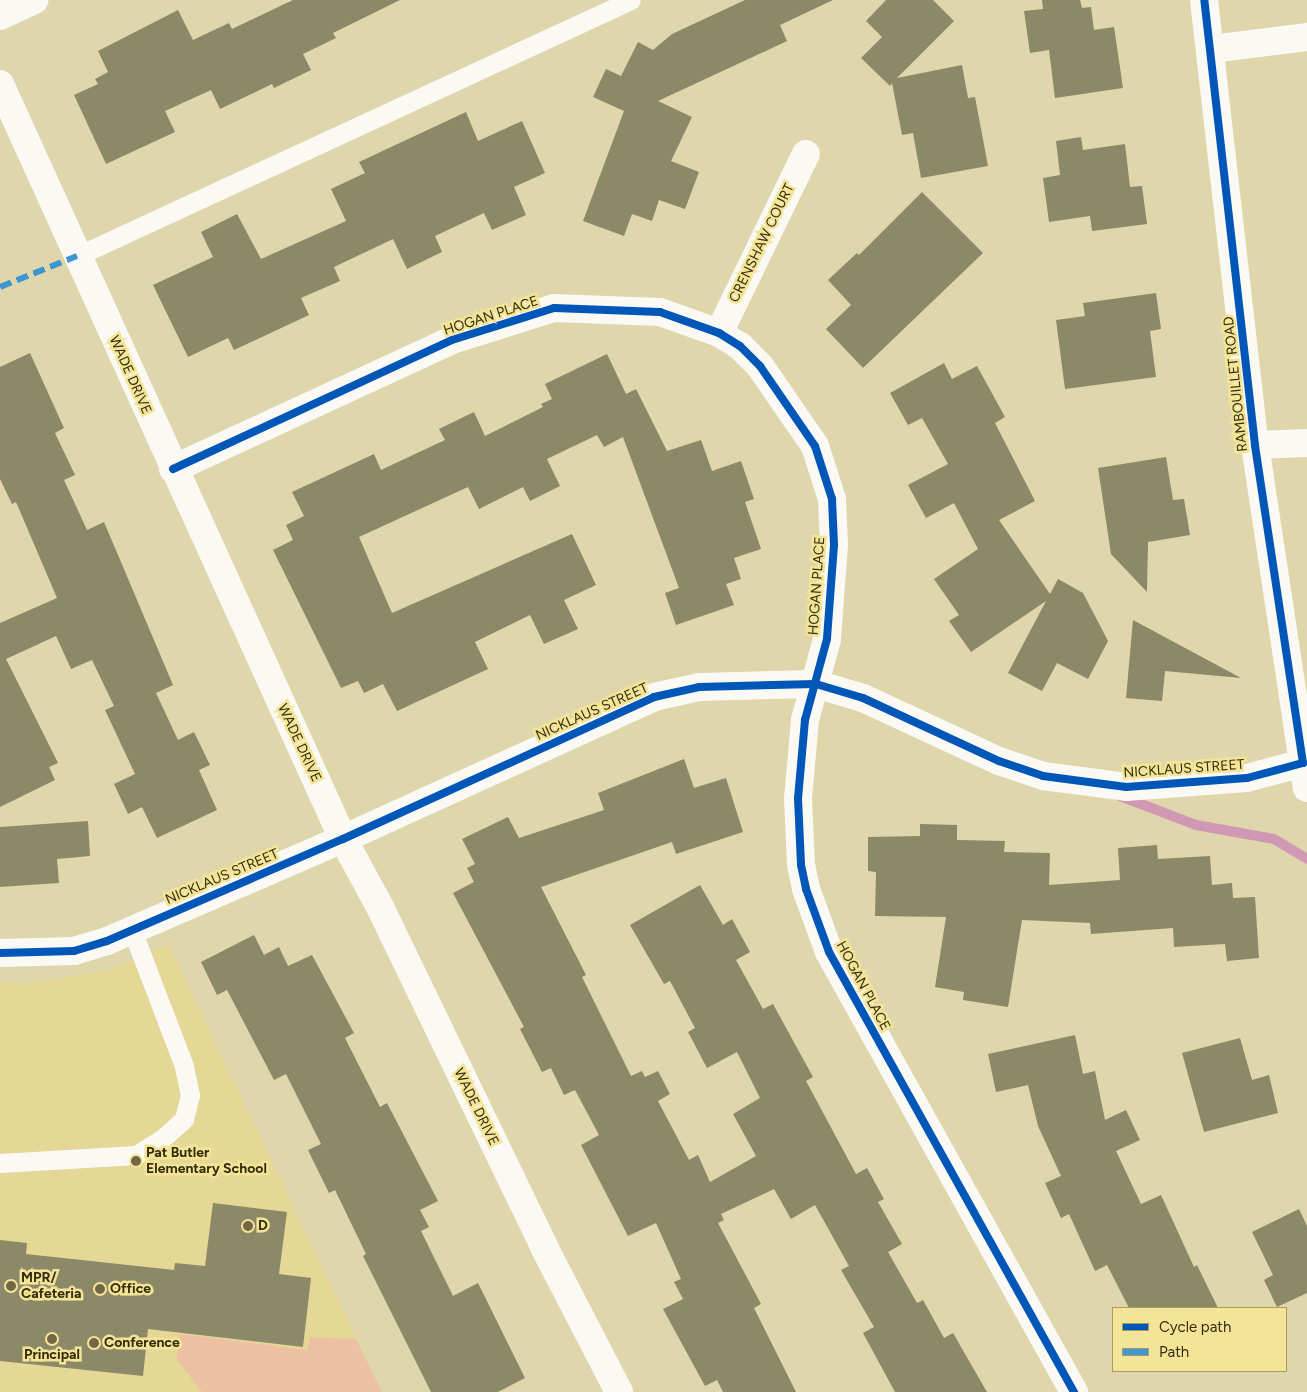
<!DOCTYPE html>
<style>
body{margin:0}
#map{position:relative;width:1307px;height:1392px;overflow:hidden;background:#dfd6ac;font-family:Figtree,sans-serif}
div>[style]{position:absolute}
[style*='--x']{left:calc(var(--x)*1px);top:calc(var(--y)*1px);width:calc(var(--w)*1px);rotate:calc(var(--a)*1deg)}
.built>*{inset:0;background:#e5d795}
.green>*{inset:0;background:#edc0a1}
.stream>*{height:10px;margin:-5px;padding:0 5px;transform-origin:5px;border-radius:5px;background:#d098b3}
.building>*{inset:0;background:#8b8968}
.service>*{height:19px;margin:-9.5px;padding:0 9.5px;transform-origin:9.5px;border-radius:9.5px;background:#faf9f3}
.minor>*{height:28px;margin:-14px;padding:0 14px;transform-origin:14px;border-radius:14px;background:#faf9f3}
.tertiary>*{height:28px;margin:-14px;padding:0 14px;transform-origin:14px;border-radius:14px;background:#faf9f3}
.quiet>*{height:6px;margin-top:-3px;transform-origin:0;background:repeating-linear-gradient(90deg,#3d96d2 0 12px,transparent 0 18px)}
.cycleway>*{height:8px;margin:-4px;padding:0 4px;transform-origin:4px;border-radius:4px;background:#0057b8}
.dots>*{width:14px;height:14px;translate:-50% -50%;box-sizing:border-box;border:2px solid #f4e497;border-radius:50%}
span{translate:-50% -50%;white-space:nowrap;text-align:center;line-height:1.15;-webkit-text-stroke:5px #f4e497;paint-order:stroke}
.street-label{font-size:14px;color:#342d0d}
.poi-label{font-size:14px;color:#342d0d;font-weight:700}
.left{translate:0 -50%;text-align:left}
.legend{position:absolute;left:1112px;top:1307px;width:175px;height:65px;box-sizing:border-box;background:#f4e497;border:1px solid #a79b60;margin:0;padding:6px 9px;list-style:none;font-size:15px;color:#342d0d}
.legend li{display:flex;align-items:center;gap:10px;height:25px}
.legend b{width:25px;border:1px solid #a79b60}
</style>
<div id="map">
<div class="built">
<i style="clip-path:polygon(168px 944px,382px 1392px,0 1392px,0 983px,24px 984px,110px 970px)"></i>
</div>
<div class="green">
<i style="clip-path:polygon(181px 1334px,307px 1350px,310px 1337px,356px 1339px,382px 1392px,202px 1392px,176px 1358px)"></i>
</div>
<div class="stream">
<i style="--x:1120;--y:796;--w:81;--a:20.9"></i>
<i style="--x:1196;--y:825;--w:79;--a:10.2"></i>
<i style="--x:1274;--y:839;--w:39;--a:31"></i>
</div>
<div class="building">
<i style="clip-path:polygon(293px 0,400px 0,333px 33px,336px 38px,303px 54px,311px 70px,274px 88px,272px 84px,220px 109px,211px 90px,165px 111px,175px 132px,106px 164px,74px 95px,98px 84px,95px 79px,108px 72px,98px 51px,178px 10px,193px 40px,229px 23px,232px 29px)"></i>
<i style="clip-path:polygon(745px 0,833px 0,780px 25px,787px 41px,658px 101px,692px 117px,671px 161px,699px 172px,685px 209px,659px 200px,652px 221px,632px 214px,624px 236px,583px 221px,624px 111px,593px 97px,606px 69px,621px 76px,638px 42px,653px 50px,672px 34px)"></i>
<i style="clip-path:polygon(886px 0,933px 0,954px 21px,897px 78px,962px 65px,968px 98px,975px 97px,988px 166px,921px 178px,913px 133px,902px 135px,892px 83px,890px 86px,861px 58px,882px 37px,866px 21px)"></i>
<i style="clip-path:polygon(1042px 0,1080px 0,1082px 8px,1091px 7px,1094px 30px,1114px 27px,1123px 88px,1055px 98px,1049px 50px,1030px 53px,1024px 11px,1043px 9px)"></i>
<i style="clip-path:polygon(466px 112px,478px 141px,522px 121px,545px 173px,514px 187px,526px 215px,492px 230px,484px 213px,435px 236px,442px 252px,407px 269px,393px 239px,334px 267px,340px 281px,301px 298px,309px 315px,234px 350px,228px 338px,188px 357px,153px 285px,213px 257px,201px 232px,237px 214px,261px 259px,346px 221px,331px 189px,365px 173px,359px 162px)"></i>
<i style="clip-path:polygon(1081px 137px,1083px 150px,1125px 144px,1130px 187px,1142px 186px,1147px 224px,1092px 231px,1090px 216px,1049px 222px,1043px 178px,1060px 175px,1056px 141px)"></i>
<i style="clip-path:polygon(922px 192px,983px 253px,863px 368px,826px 329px,851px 305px,828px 280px,857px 253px,859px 255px)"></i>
<i style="clip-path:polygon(1156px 293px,1161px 329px,1150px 331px,1156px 377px,1065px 389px,1056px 320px,1085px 316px,1083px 303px)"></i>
<i style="clip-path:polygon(30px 353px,64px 428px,55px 433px,75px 475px,64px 480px,87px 530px,104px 522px,173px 685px,156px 693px,178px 740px,194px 732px,210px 765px,199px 770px,217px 810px,157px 838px,142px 807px,128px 814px,114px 784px,135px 774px,105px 710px,114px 706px,92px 660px,71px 669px,56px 636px,6px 659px,58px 763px,49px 767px,55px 780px,0 807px,0 623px,57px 598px,16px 502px,12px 504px,0 479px,0 367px)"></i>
<i style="clip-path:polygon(607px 354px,626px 394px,636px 389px,667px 451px,701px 440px,712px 471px,741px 461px,754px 499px,745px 502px,761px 549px,734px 558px,741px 579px,726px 584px,734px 605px,676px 625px,665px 593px,679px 588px,623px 437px,604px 447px,597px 435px,547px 459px,560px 486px,530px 501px,523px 487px,479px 509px,468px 487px,359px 537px,392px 613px,572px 534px,596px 585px,564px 600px,578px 629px,544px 644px,530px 615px,475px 642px,488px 669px,397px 711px,383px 684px,364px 693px,358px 681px,341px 688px,273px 550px,293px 540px,286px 525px,304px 516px,292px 492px,374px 454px,381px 470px,445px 440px,439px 429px,474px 412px,485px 436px,543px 407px,541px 404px,552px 399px,545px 384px)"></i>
<i style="clip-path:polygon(944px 363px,952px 379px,977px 366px,1005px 417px,995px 423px,1035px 501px,999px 520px,1050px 594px,1058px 579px,1083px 593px,1108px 641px,1088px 679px,1057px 663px,1042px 691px,1008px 673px,1046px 601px,971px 652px,949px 621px,959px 615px,934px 579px,978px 549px,954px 503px,926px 518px,908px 485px,948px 464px,922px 418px,908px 425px,890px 393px)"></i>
<i style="clip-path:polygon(1166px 457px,1173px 500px,1184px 499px,1190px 535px,1148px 542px,1147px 592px,1111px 554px,1098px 468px)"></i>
<i style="clip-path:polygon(1133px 620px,1241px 678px,1165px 671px,1162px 701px,1126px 698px)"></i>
<i style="clip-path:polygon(684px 759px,694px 788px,726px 778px,743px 832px,676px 854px,672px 842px,541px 887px,586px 975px,582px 977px,631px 1076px,642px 1071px,645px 1077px,658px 1071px,670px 1094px,658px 1101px,689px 1160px,698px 1155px,710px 1182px,756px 1156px,733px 1114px,760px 1098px,737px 1052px,707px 1068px,688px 1032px,695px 1028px,670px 981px,664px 984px,630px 925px,700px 885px,723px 925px,732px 919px,750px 952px,736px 960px,763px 1009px,773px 1004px,813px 1077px,806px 1081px,856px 1174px,867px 1168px,884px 1199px,878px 1202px,902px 1244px,888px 1252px,917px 1303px,923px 1300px,944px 1338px,953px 1333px,987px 1392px,895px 1392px,863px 1333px,874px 1327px,841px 1270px,849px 1266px,815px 1205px,791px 1219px,774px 1189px,721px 1214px,724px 1220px,718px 1223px,761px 1304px,754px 1308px,796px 1392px,723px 1392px,717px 1380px,705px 1386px,663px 1309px,683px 1299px,674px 1282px,681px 1279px,656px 1223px,628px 1236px,581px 1145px,599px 1135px,575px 1090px,564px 1095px,551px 1068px,542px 1072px,520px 1029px,524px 1027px,453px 893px,474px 882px,467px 868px,475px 864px,462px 839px,508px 817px,519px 838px,604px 810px,598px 793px)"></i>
<i style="clip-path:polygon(88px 821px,90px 856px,57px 859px,59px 883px,0 887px,0 827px)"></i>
<i style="clip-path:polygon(920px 824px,957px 825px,957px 840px,1005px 841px,1004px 852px,1050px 853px,1049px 885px,1120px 880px,1118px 848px,1157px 845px,1158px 859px,1210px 856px,1212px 885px,1232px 883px,1233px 898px,1255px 897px,1259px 958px,1227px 961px,1225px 944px,1174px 947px,1173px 928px,1091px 934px,1090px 923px,1022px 920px,1008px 1007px,963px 1000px,964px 992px,935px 987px,946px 917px,875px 916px,876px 872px,868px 871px,868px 837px,920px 836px)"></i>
<i style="clip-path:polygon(254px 935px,264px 955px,279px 947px,288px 966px,312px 955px,354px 1033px,345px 1038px,380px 1107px,387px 1103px,438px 1201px,420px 1210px,429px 1227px,421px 1231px,453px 1296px,478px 1283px,525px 1378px,498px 1392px,431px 1392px,363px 1256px,366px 1254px,335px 1190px,329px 1193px,308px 1150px,321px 1144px,286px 1074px,274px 1080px,227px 990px,217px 995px,201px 962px)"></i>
<i style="clip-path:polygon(1075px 1035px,1083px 1074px,1095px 1071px,1105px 1120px,1126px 1110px,1140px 1140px,1116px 1151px,1141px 1204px,1161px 1195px,1194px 1267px,1197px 1265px,1218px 1308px,1129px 1308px,1107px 1265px,1095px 1271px,1069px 1214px,1061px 1218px,1045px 1183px,1061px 1176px,1038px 1126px,1028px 1085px,996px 1092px,988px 1054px)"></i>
<i style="clip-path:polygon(1240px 1038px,1252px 1080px,1269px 1075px,1278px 1113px,1204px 1132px,1182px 1053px)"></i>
<i style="clip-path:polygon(213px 1203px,287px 1212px,279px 1274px,311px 1278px,303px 1347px,148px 1329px,143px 1376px,0 1361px,0 1240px,27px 1243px,26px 1254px,174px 1270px,175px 1263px,205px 1266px)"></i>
<i style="clip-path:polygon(1299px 1209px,1307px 1226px,1307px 1293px,1277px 1307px,1264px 1280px,1273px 1275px,1252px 1232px)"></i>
</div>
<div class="service">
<i style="--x:77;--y:256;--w:610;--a:-24.8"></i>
<i style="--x:0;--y:1163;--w:136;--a:-3.4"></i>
<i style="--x:136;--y:1155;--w:31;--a:-32"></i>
<i style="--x:162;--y:1139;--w:30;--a:-42"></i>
<i style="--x:184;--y:1119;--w:25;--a:-76"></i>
<i style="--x:190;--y:1095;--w:30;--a:-102"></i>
<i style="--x:184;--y:1066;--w:146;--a:-110.9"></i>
</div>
<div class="minor">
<i style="--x:0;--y:16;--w:38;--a:-25"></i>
<i style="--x:1211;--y:49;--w:97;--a:-7.1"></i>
<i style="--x:0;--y:84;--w:829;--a:65.57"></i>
<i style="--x:343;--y:839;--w:75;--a:61.4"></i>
<i style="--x:379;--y:905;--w:382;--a:64.2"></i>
<i style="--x:545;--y:1249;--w:161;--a:62.6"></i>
<i style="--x:719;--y:333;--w:199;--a:-64.1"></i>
<i style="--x:1255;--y:445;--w:52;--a:-2.2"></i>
<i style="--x:173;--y:469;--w:307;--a:-24.8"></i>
<i style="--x:452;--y:340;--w:107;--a:-17.4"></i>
<i style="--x:554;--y:308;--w:106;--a:2.2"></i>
<i style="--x:660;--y:312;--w:63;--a:19.6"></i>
<i style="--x:719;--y:333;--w:25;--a:32"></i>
<i style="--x:740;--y:346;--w:28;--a:45"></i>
<i style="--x:760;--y:366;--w:97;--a:55.5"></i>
<i style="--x:815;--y:446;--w:56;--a:72.2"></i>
<i style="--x:832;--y:499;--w:46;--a:87.5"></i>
<i style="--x:834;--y:545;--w:94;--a:94.3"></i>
<i style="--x:827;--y:639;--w:84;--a:105.2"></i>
<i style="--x:805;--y:720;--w:78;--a:95.1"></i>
<i style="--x:798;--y:798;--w:67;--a:87.4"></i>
<i style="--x:801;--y:865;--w:25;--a:78"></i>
<i style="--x:806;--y:889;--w:67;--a:69.9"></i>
<i style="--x:829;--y:952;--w:504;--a:60.89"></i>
<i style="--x:0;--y:953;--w:74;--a:-1.5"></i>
<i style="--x:74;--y:951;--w:34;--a:-17"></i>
<i style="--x:107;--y:941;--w:257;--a:-23.4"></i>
<i style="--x:343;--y:839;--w:342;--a:-24.5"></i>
<i style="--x:654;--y:697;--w:46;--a:-12.5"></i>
<i style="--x:699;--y:687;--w:117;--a:-1.5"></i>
<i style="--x:816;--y:684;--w:49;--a:16.6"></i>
<i style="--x:863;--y:698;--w:150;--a:24.9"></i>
<i style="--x:999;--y:761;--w:46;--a:18.8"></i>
<i style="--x:1043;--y:776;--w:84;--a:7.5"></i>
<i style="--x:1126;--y:787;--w:121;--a:-4.3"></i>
<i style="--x:1247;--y:778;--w:58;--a:-15"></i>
</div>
<div class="tertiary">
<i style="--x:1204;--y:0;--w:448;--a:83.5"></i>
<i style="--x:1255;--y:445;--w:347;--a:81.4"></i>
</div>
<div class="quiet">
<i style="--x:0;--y:287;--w:83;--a:-21.9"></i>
</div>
<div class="cycleway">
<i style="--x:173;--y:469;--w:307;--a:-24.8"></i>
<i style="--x:452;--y:340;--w:107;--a:-17.4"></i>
<i style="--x:554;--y:308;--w:106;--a:2.2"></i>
<i style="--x:660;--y:312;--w:63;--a:19.6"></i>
<i style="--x:719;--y:333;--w:25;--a:32"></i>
<i style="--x:740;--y:346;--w:28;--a:45"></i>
<i style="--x:760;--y:366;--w:97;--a:55.5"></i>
<i style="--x:815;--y:446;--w:56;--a:72.2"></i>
<i style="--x:832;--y:499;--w:46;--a:87.5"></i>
<i style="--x:834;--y:545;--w:94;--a:94.3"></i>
<i style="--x:827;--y:639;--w:84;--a:105.2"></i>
<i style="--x:805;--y:720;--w:78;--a:95.1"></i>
<i style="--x:798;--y:798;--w:67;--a:87.4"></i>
<i style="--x:801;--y:865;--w:25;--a:78"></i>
<i style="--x:806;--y:889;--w:67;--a:69.9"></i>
<i style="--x:829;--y:952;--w:504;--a:60.89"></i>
<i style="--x:0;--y:953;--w:74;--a:-1.5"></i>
<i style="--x:74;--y:951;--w:34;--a:-17"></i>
<i style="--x:107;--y:941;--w:257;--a:-23.4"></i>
<i style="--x:343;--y:839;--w:342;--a:-24.5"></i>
<i style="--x:654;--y:697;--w:46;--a:-12.5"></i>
<i style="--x:699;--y:687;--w:117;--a:-1.5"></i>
<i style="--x:816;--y:684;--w:49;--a:16.6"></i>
<i style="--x:863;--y:698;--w:150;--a:24.9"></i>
<i style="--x:999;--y:761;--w:46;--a:18.8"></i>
<i style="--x:1043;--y:776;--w:84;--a:7.5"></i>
<i style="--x:1126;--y:787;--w:121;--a:-4.3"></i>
<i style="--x:1247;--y:778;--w:58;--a:-15"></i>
<i style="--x:1303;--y:763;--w:322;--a:-98.6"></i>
<i style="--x:1255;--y:445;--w:448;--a:-96.5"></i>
</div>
<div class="dots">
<i style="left:136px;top:1161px;background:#706845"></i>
<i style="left:248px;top:1226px;background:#706845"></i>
<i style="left:11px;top:1286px;background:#706845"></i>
<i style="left:100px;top:1289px;background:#706845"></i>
<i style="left:52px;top:1339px;background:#706845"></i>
<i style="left:94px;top:1343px;background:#706845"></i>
</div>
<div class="street-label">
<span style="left:762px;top:243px;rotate:-64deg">CRENSHAW COURT</span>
<span style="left:491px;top:316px;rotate:-18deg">HOGAN PLACE</span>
<span style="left:130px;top:375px;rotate:66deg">WADE DRIVE</span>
<span style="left:1236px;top:384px;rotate:-96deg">RAMBOUILLET ROAD</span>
<span style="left:817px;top:586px;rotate:-86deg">HOGAN PLACE</span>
<span style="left:592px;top:712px;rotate:-24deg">NICKLAUS STREET</span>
<span style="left:299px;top:743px;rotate:65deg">WADE DRIVE</span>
<span style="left:1184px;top:769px;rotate:-4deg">NICKLAUS STREET</span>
<span style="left:222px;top:877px;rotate:-23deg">NICKLAUS STREET</span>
<span style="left:863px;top:986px;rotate:62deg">HOGAN PLACE</span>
<span style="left:476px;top:1107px;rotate:64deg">WADE DRIVE</span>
</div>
<div class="poi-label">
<span class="left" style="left:146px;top:1161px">Pat Butler<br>Elementary School</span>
<span class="left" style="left:258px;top:1226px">D</span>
<span class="left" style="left:21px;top:1286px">MPR/<br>Cafeteria</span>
<span class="left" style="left:110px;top:1289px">Office</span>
<span class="left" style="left:104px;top:1343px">Conference</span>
<span style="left:52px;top:1355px">Principal</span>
</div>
<ul class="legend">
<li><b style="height:6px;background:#0057b8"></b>Cycle path</li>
<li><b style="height:6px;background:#3d96d2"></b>Path</li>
</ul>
</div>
